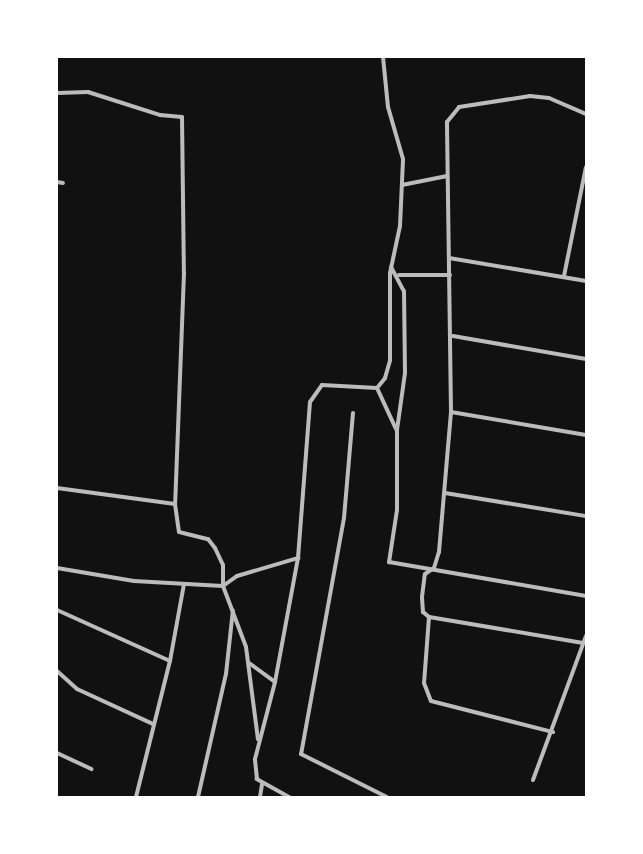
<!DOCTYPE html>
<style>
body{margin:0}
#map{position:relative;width:643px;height:854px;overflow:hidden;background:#111;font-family:"Public Sans",sans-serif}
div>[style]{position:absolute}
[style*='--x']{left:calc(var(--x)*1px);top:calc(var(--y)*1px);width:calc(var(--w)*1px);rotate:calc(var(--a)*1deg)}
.minor>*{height:4px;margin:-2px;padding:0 2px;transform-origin:2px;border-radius:2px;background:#bcbcbc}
span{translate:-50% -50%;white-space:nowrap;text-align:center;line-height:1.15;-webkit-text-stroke:4.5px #fff;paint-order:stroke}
.frame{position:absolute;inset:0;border:58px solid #fff;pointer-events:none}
</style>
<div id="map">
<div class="minor">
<i style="--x:57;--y:93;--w:31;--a:-2"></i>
<i style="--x:88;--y:92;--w:76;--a:17.7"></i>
<i style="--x:160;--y:115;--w:22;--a:5"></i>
<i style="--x:182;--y:117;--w:156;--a:89.3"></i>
<i style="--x:184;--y:273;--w:231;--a:92.2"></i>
<i style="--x:57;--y:182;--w:6;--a:9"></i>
<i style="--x:402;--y:185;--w:46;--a:-11.3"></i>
<i style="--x:449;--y:258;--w:139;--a:9.5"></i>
<i style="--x:391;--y:267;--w:27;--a:62"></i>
<i style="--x:404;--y:291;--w:82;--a:89.3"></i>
<i style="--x:405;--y:373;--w:58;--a:98"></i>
<i style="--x:397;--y:430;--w:80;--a:90"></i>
<i style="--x:397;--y:510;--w:53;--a:98.7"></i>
<i style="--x:389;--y:562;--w:200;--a:9.8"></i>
<i style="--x:399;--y:275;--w:51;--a:0"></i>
<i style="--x:564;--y:276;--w:111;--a:-78.6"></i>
<i style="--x:453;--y:336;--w:135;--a:9.8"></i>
<i style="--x:377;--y:388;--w:45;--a:65.1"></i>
<i style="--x:451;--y:412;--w:137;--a:9.7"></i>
<i style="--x:353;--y:413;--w:105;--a:94.9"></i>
<i style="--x:344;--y:518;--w:240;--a:100.3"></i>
<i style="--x:301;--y:754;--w:96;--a:26.6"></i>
<i style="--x:57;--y:488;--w:119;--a:7.7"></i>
<i style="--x:175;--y:504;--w:28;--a:82"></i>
<i style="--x:179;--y:532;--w:30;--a:14"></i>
<i style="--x:208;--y:539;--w:11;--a:52"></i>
<i style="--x:215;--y:548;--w:19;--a:65"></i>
<i style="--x:223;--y:565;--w:21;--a:90"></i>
<i style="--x:223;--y:586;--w:65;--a:69.3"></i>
<i style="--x:246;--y:647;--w:93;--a:82.6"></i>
<i style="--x:445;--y:493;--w:143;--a:9.3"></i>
<i style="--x:57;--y:568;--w:78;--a:9.6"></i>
<i style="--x:134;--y:581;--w:89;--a:3.2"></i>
<i style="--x:223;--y:586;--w:17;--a:-36"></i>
<i style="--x:237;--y:576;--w:64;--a:-16.4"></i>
<i style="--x:57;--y:610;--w:124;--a:24.3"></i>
<i style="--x:429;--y:617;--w:66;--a:94.3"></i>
<i style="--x:424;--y:683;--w:19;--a:69"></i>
<i style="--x:431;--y:701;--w:126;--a:14.3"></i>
<i style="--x:583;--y:643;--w:156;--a:-170.4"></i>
<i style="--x:429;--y:617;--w:8;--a:-140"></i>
<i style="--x:423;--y:612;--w:15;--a:-94"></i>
<i style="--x:422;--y:597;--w:23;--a:-83"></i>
<i style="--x:425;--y:574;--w:11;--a:-34"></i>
<i style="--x:434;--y:568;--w:17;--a:-73"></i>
<i style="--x:439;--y:552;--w:141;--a:-85.1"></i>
<i style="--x:451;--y:412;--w:290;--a:-90.8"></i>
<i style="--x:447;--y:122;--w:19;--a:-51"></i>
<i style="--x:459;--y:107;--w:72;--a:-8.8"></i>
<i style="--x:530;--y:96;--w:19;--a:6"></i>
<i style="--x:549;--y:98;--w:40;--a:23.4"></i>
<i style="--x:249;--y:663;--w:32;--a:36"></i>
<i style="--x:57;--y:671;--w:27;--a:42"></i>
<i style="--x:77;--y:689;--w:84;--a:24.7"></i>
<i style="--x:57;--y:753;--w:38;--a:25"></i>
<i style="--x:533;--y:780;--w:153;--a:-69.8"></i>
<i style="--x:136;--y:797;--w:140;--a:-76"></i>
<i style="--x:170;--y:661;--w:78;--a:-79.7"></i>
<i style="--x:198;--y:797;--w:126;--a:-77.2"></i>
<i style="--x:226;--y:674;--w:64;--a:-83.8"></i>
<i style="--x:260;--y:797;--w:13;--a:-81"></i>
<i style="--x:289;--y:797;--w:37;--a:-151"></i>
<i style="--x:257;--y:779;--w:20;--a:-96"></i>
<i style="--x:255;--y:759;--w:80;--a:-75.4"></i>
<i style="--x:275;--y:682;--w:126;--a:-79.5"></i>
<i style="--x:298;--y:558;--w:156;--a:-85.6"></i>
<i style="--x:310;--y:402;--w:21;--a:-55"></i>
<i style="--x:322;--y:385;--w:55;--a:3.1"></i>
<i style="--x:377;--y:388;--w:13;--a:-51"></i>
<i style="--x:385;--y:378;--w:19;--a:-74"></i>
<i style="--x:390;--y:360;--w:87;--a:-90"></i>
<i style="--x:390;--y:273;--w:48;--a:-78"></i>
<i style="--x:400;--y:226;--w:67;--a:-87.4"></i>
<i style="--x:403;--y:159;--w:54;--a:-106.1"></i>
<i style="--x:388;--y:107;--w:50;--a:-95.7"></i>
</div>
<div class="frame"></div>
</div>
